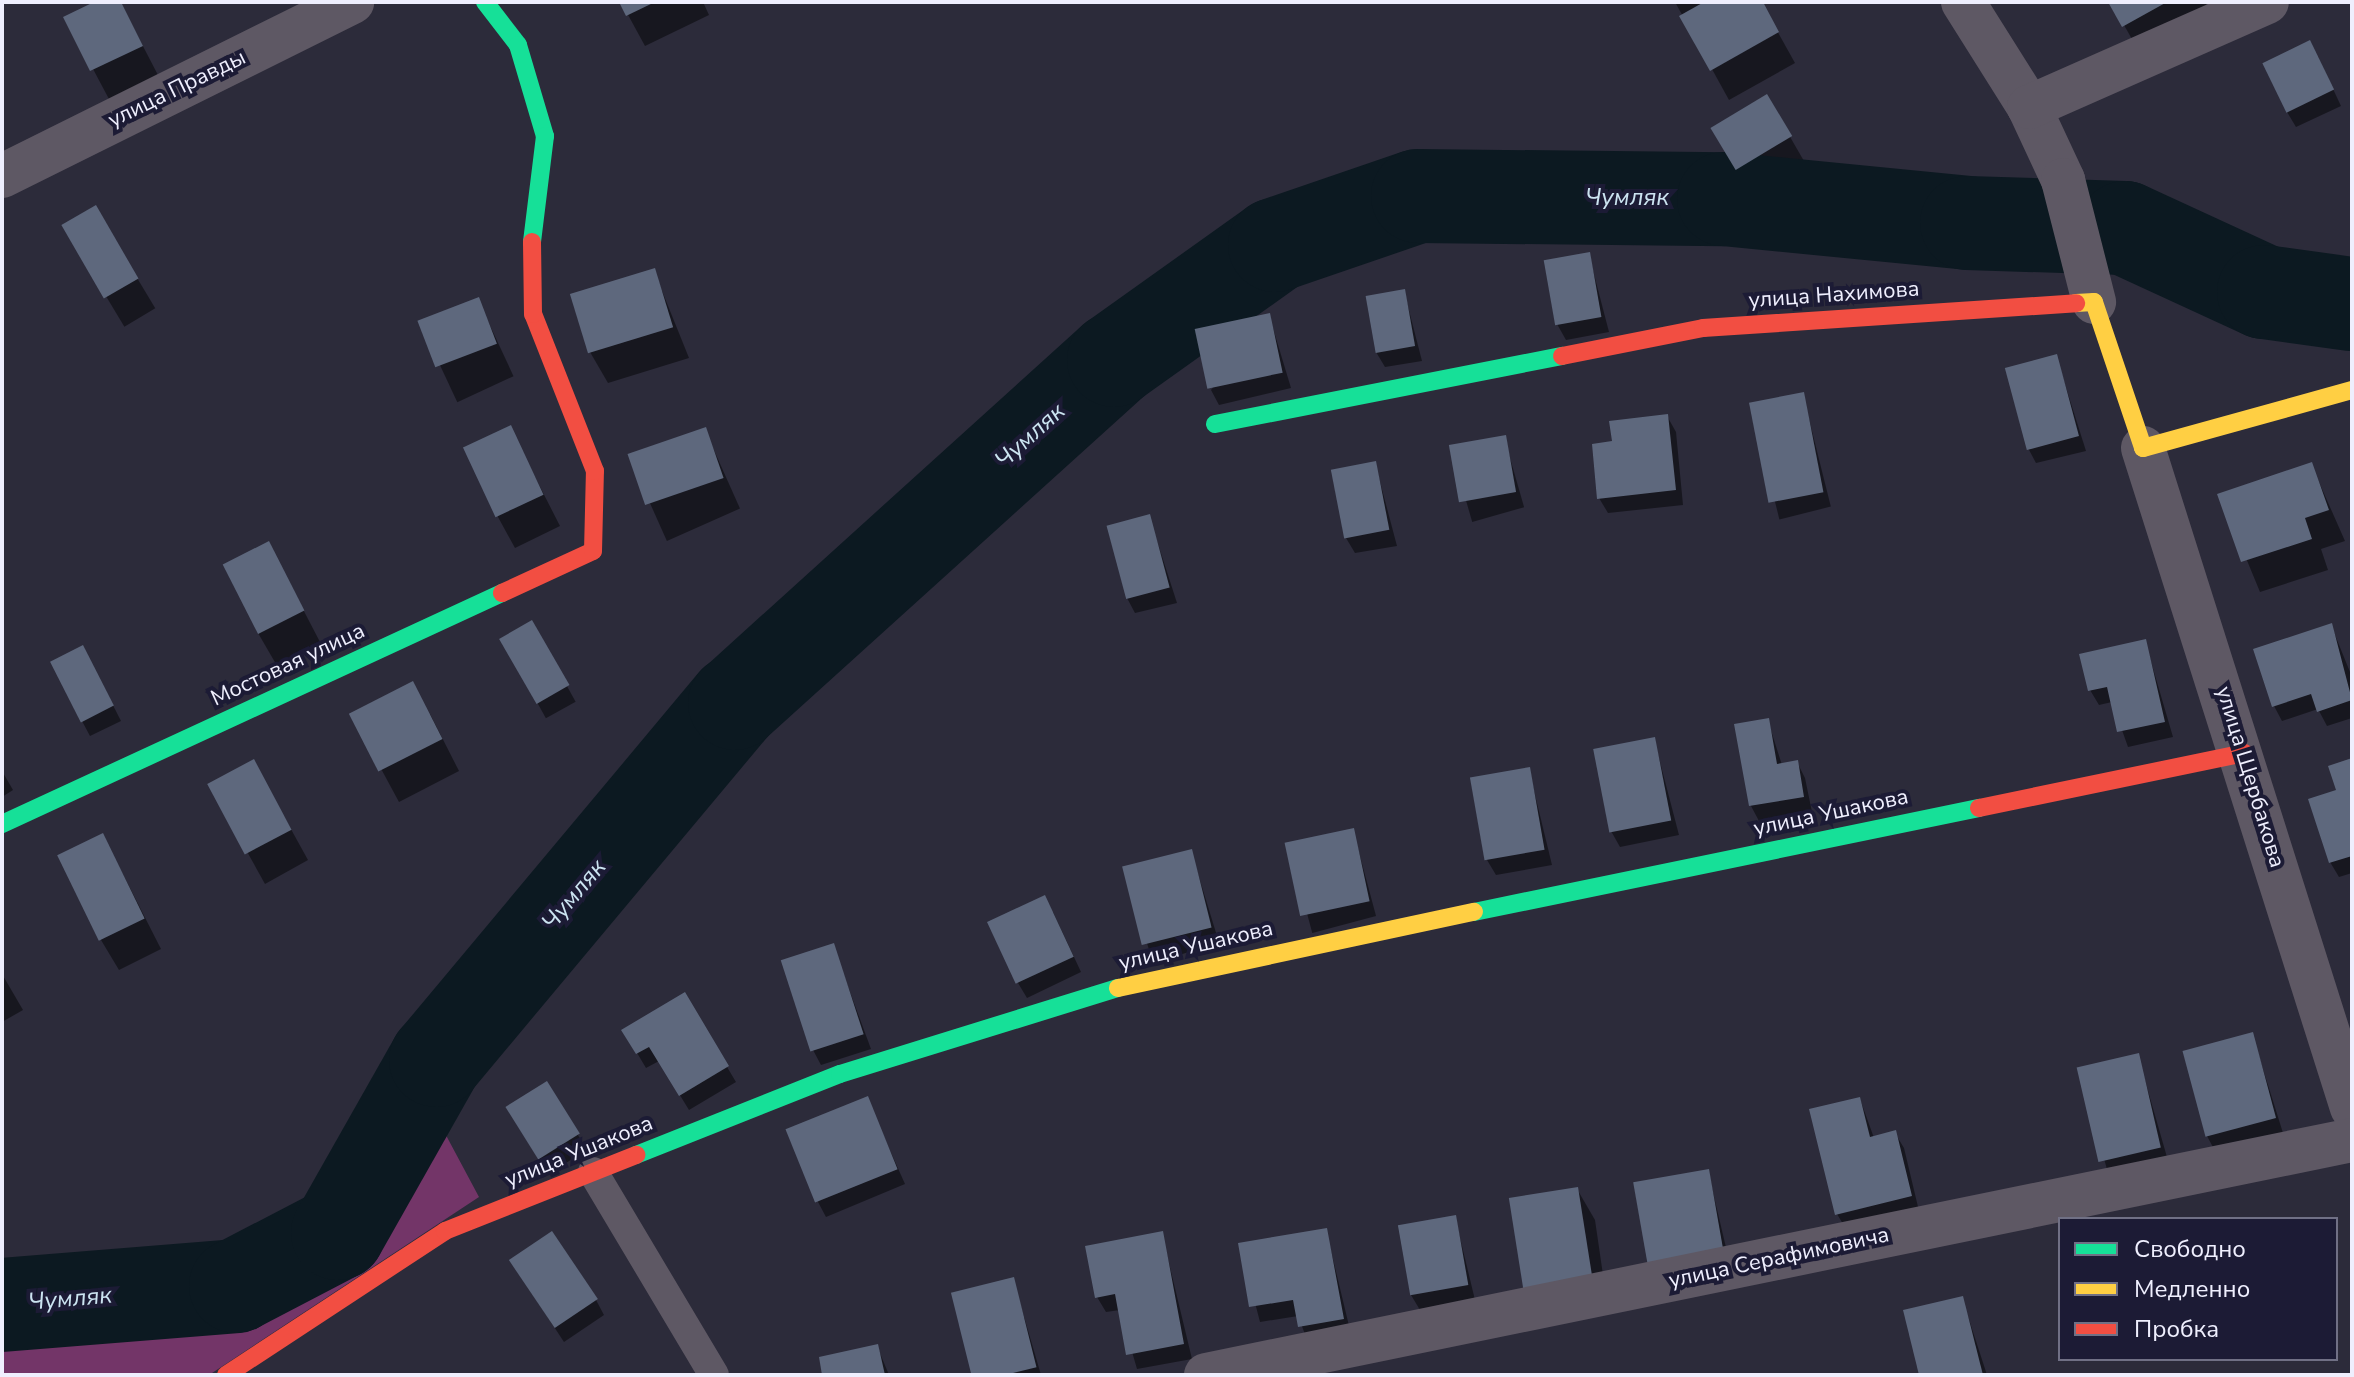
<!DOCTYPE html>
<meta charset="utf-8">
<style>
body{margin:0}
#map{position:relative;width:2354px;height:1377px;overflow:hidden;background:#2c2b3a;font-family:"Nunito Sans",sans-serif}
div>[style]{position:absolute}
[style*='--x']{left:calc(var(--x)*1px);top:calc(var(--y)*1px);width:calc(var(--w)*1px);rotate:calc(var(--a)*1deg)}
.forest>*{inset:0;background:#733568}
.shadow>*{inset:0;background:#0007;transform-origin:0 0}
.river>*{height:94px;margin:-47px;padding:0 47px;transform-origin:47px;border-radius:47px;background:#0c1921}
.building>*{inset:0;background:#5e687d;transform-origin:0 0}
.lane>*{height:30px;margin:-15px;padding:0 15px;transform-origin:15px;border-radius:15px;background:#5e5864}
.street>*{height:44px;margin:-22px;padding:0 22px;transform-origin:22px;border-radius:22px;background:#5e5864}
.fast>*{height:18px;margin:-9px;padding:0 9px;transform-origin:9px;border-radius:9px;background:#16e098}
.slow>*{height:18px;margin:-9px;padding:0 9px;transform-origin:9px;border-radius:9px;background:#ffcf43}
.jam>*{height:18px;margin:-9px;padding:0 9px;transform-origin:9px;border-radius:9px;background:#f24e42}
span{translate:-50% -50%;white-space:nowrap;text-align:center;line-height:1.15;-webkit-text-stroke:8px #1c1b35;paint-order:stroke}
.street-label{font-size:22px;color:#efeffe}
.water-label{font-size:24px;color:#cce4f1;font-style:italic}
.frame{position:absolute;inset:0;border:4px solid #efeffe;pointer-events:none}
.legend{position:absolute;left:2058px;top:1217px;width:280px;height:144px;box-sizing:border-box;background:#1c1b35;border:2px solid #707085;margin:0;padding:10px 14px;list-style:none;font-size:24px;color:#efeffe}
.legend li{display:flex;align-items:center;gap:16px;height:40px}
.legend b{width:40px;border:2px solid #707085}
</style>
<div id="map">
<div class="forest">
<i style="clip-path:polygon(440px 1124px,479px 1197px,209px 1375px,2px 1375px,2px 1315px,233px 1301px,368px 1232px)"></i>
</div>
<div class="shadow">
<i style="clip-path:polygon(98px 2px,120px 2px,159px 77px,110px 101px,66px 18px)"></i>
<i style="clip-path:polygon(621px 2px,703px 2px,709px 15px,645px 46px)"></i>
<i style="clip-path:polygon(1675px 2px,1761px 2px,1795px 63px,1729px 100px)"></i>
<i style="clip-path:polygon(2111px 2px,2205px 2px,2213px 16px,2142px 57px)"></i>
<i style="clip-path:polygon(2318px 57px,2341px 106px,2296px 127px,2287px 112px)"></i>
<i style="left:1767px;top:97px;width:82px;height:62px;rotate:60deg"></i>
<i style="left:95px;top:208px;width:117px;height:36px;rotate:59deg"></i>
<i style="clip-path:polygon(1589px 255px,1609px 332px,1566px 340px,1557px 324px)"></i>
<i style="clip-path:polygon(654px 271px,689px 358px,608px 383px,590px 352px)"></i>
<i style="clip-path:polygon(1404px 291px,1422px 361px,1385px 367px,1376px 352px)"></i>
<i style="left:478px;top:300px;width:84px;height:62px;rotate:65deg"></i>
<i style="clip-path:polygon(1269px 315px,1291px 388px,1219px 405px,1211px 390px)"></i>
<i style="clip-path:polygon(2056px 356px,2086px 451px,2036px 463px,2028px 448px)"></i>
<i style="left:1803px;top:395px;width:115px;height:53px;rotate:76deg"></i>
<i style="clip-path:polygon(1667px 416px,1676px 432px,1683px 505px,1608px 513px,1599px 498px,1614px 443px)"></i>
<i style="clip-path:polygon(510px 428px,560px 526px,515px 548px,498px 517px)"></i>
<i style="left:705px;top:430px;width:86px;height:80px;rotate:66deg"></i>
<i style="left:1504px;top:437px;width:73px;height:54px;rotate:74deg"></i>
<i style="clip-path:polygon(1375px 463px,1397px 546px,1355px 553px,1346px 538px)"></i>
<i style="clip-path:polygon(2311px 464px,2345px 541px,2321px 549px,2328px 570px,2260px 592px,2220px 495px)"></i>
<i style="clip-path:polygon(1149px 516px,1177px 603px,1135px 613px,1127px 598px)"></i>
<i style="clip-path:polygon(269px 544px,320px 642px,276px 664px,258px 633px)"></i>
<i style="left:532px;top:623px;width:90px;height:34px;rotate:61deg"></i>
<i style="clip-path:polygon(2331px 625px,2352px 677px,2352px 718px,2327px 726px,2318px 709px,2282px 721px,2274px 706px)"></i>
<i style="clip-path:polygon(2145px 641px,2173px 737px,2128px 747px,2112px 702px,2099px 705px,2090px 690px)"></i>
<i style="clip-path:polygon(91px 662px,121px 721px,90px 736px,82px 721px)"></i>
<i style="clip-path:polygon(430px 714px,459px 771px,399px 802px,352px 715px)"></i>
<i style="clip-path:polygon(1768px 721px,1782px 765px,1797px 762px,1805px 778px,1812px 812px,1759px 821px,1751px 806px)"></i>
<i style="clip-path:polygon(1654px 739px,1679px 835px,1620px 847px,1611px 831px)"></i>
<i style="clip-path:polygon(2352px 760px,2352px 873px,2339px 877px,2330px 862px,2339px 792px)"></i>
<i style="clip-path:polygon(1529px 770px,1552px 865px,1496px 875px,1487px 860px)"></i>
<i style="clip-path:polygon(2px 771px,13px 790px,2px 797px)"></i>
<i style="clip-path:polygon(210px 785px,271px 793px,308px 860px,265px 884px)"></i>
<i style="left:1353px;top:830px;width:89px;height:66px;rotate:75deg"></i>
<i style="clip-path:polygon(103px 835px,161px 949px,119px 970px,101px 940px)"></i>
<i style="left:1191px;top:851px;width:96px;height:69px;rotate:73deg"></i>
<i style="clip-path:polygon(1053px 912px,1081px 972px,1027px 998px,1018px 983px)"></i>
<i style="clip-path:polygon(833px 946px,871px 1049px,821px 1065px,813px 1050px)"></i>
<i style="clip-path:polygon(2px 974px,23px 1010px,2px 1022px)"></i>
<i style="clip-path:polygon(684px 995px,736px 1082px,689px 1110px,659px 1061px,646px 1068px,624px 1031px)"></i>
<i style="clip-path:polygon(2252px 1034px,2283px 1133px,2215px 1151px,2207px 1136px)"></i>
<i style="left:2138px;top:1056px;width:110px;height:61px;rotate:74deg"></i>
<i style="clip-path:polygon(547px 1084px,587px 1150px,548px 1174px,516px 1123px)"></i>
<i style="clip-path:polygon(867px 1099px,905px 1184px,826px 1217px,818px 1202px)"></i>
<i style="clip-path:polygon(1860px 1099px,1874px 1138px,1895px 1133px,1904px 1148px,1919px 1211px,1846px 1229px,1837px 1214px)"></i>
<i style="clip-path:polygon(1708px 1171px,1732px 1273px,1660px 1286px)"></i>
<i style="clip-path:polygon(1577px 1189px,1595px 1220px,1608px 1309px,1544px 1319px)"></i>
<i style="clip-path:polygon(1455px 1217px,1475px 1300px,1420px 1310px,1411px 1295px)"></i>
<i style="clip-path:polygon(1326px 1230px,1351px 1334px,1308px 1342px,1298px 1316px,1260px 1322px,1240px 1245px)"></i>
<i style="clip-path:polygon(1162px 1234px,1192px 1359px,1137px 1369px,1120px 1310px,1106px 1312px,1097px 1297px)"></i>
<i style="clip-path:polygon(520px 1275px,596px 1300px,604px 1315px,564px 1342px)"></i>
<i style="clip-path:polygon(1013px 1279px,1041px 1375px,974px 1375px,954px 1294px)"></i>
<i style="clip-path:polygon(1962px 1298px,1987px 1375px,1921px 1375px)"></i>
<i style="clip-path:polygon(877px 1346px,889px 1375px,825px 1375px)"></i>
</div>
<div class="river">
<i style="--x:2;--y:1305;--w:235;--a:-4.6"></i>
<i style="--x:236;--y:1286;--w:115;--a:-27.5"></i>
<i style="--x:338;--y:1233;--w:199;--a:-60.5"></i>
<i style="--x:436;--y:1060;--w:466;--a:-50.1"></i>
<i style="--x:735;--y:703;--w:511;--a:-42.15"></i>
<i style="--x:1114;--y:360;--w:198;--a:-35.5"></i>
<i style="--x:1275;--y:245;--w:151;--a:-18.9"></i>
<i style="--x:1418;--y:196;--w:306;--a:0.6"></i>
<i style="--x:1724;--y:199;--w:244;--a:5.6"></i>
<i style="--x:1967;--y:223;--w:158;--a:1.8"></i>
<i style="--x:2125;--y:228;--w:153;--a:24.7"></i>
<i style="--x:2264;--y:292;--w:89;--a:7.8"></i>
</div>
<div class="building">
<i style="clip-path:polygon(94px 2px,121px 2px,143px 46px,90px 71px,63px 17px)"></i>
<i style="clip-path:polygon(619px 2px,655px 2px,626px 16px)"></i>
<i style="clip-path:polygon(1704px 2px,1763px 2px,1779px 32px,1710px 71px,1679px 16px)"></i>
<i style="clip-path:polygon(2108px 2px,2167px 2px,2122px 27px)"></i>
<i style="left:2310px;top:40px;width:55px;height:53px;rotate:64deg"></i>
<i style="left:1767px;top:94px;width:49px;height:66px;rotate:59deg"></i>
<i style="left:96px;top:205px;width:85px;height:40px;rotate:60deg"></i>
<i style="left:1590px;top:252px;width:66px;height:47px;rotate:80deg"></i>
<i style="left:655px;top:268px;width:62px;height:89px;rotate:73deg"></i>
<i style="left:1405px;top:289px;width:58px;height:40px;rotate:80deg"></i>
<i style="left:479px;top:297px;width:50px;height:66px;rotate:69deg"></i>
<i style="left:1270px;top:313px;width:61px;height:77px;rotate:78deg"></i>
<i style="left:2057px;top:354px;width:85px;height:54px;rotate:75deg"></i>
<i style="left:1804px;top:392px;width:102px;height:56px;rotate:79deg"></i>
<i style="clip-path:polygon(1668px 414px,1676px 490px,1597px 499px,1592px 444px,1612px 441px,1609px 421px)"></i>
<i style="left:511px;top:425px;width:77px;height:53px;rotate:65deg"></i>
<i style="left:706px;top:427px;width:54px;height:83px;rotate:71deg"></i>
<i style="left:1506px;top:435px;width:58px;height:58px;rotate:80deg"></i>
<i style="left:1376px;top:461px;width:70px;height:46px;rotate:79deg"></i>
<i style="clip-path:polygon(2312px 462px,2329px 510px,2305px 518px,2312px 539px,2241px 562px,2217px 494px)"></i>
<i style="left:1150px;top:514px;width:76px;height:45px;rotate:75deg"></i>
<i style="left:269px;top:541px;width:78px;height:52px;rotate:63deg"></i>
<i style="left:532px;top:620px;width:75px;height:38px;rotate:60deg"></i>
<i style="clip-path:polygon(2332px 623px,2352px 700px,2317px 712px,2311px 694px,2272px 707px,2253px 649px)"></i>
<i style="clip-path:polygon(2146px 639px,2165px 722px,2117px 732px,2107px 687px,2088px 691px,2079px 654px)"></i>
<i style="left:83px;top:645px;width:68px;height:37px;rotate:63deg"></i>
<i style="left:413px;top:681px;width:65px;height:72px;rotate:63deg"></i>
<i style="clip-path:polygon(1769px 718px,1777px 764px,1798px 760px,1804px 797px,1749px 806px,1734px 724px)"></i>
<i style="left:1655px;top:737px;width:85px;height:63px;rotate:79deg"></i>
<i style="clip-path:polygon(2352px 758px,2352px 856px,2329px 863px,2308px 799px,2336px 790px,2328px 766px)"></i>
<i style="left:254px;top:759px;width:80px;height:53px;rotate:62deg"></i>
<i style="left:1530px;top:767px;width:84px;height:61px;rotate:80deg"></i>
<i style="left:1354px;top:828px;width:75px;height:71px;rotate:78deg"></i>
<i style="left:103px;top:833px;width:95px;height:51px;rotate:64deg"></i>
<i style="left:1192px;top:849px;width:81px;height:72px;rotate:76deg"></i>
<i style="left:1045px;top:895px;width:68px;height:64px;rotate:65deg"></i>
<i style="left:834px;top:943px;width:96px;height:56px;rotate:72deg"></i>
<i style="clip-path:polygon(685px 992px,729px 1066px,679px 1096px,649px 1047px,636px 1054px,621px 1030px)"></i>
<i style="left:2253px;top:1032px;width:89px;height:73px;rotate:75deg"></i>
<i style="left:2139px;top:1053px;width:97px;height:64px;rotate:77deg"></i>
<i style="left:547px;top:1081px;width:62px;height:49px;rotate:58deg"></i>
<i style="left:868px;top:1096px;width:79px;height:89px;rotate:68deg"></i>
<i style="clip-path:polygon(1860px 1097px,1870px 1137px,1896px 1130px,1912px 1196px,1835px 1215px,1809px 1109px)"></i>
<i style="left:1709px;top:1169px;width:90px;height:77px;rotate:80deg"></i>
<i style="left:1578px;top:1187px;width:92px;height:70px;rotate:81deg"></i>
<i style="left:1456px;top:1215px;width:71px;height:59px;rotate:80deg"></i>
<i style="clip-path:polygon(1327px 1228px,1344px 1319px,1298px 1327px,1293px 1300px,1249px 1307px,1238px 1243px)"></i>
<i style="left:552px;top:1231px;width:82px;height:52px;rotate:56deg"></i>
<i style="clip-path:polygon(1163px 1231px,1184px 1344px,1126px 1355px,1115px 1294px,1095px 1298px,1085px 1246px)"></i>
<i style="left:1014px;top:1277px;width:93px;height:65px;rotate:76deg"></i>
<i style="clip-path:polygon(1963px 1296px,1983px 1375px,1919px 1375px,1903px 1310px)"></i>
<i style="clip-path:polygon(878px 1344px,885px 1375px,822px 1375px,819px 1357px)"></i>
</div>
<div class="lane">
<i style="--x:593;--y:1172;--w:236;--a:59.2"></i>
</div>
<div class="street">
<i style="--x:1963;--y:2;--w:124;--a:57.8"></i>
<i style="--x:2029;--y:107;--w:81;--a:65"></i>
<i style="--x:2063;--y:180;--w:126;--a:75.7"></i>
<i style="--x:2029;--y:107;--w:260;--a:-23.8"></i>
<i style="--x:2;--y:176;--w:391;--a:-26.4"></i>
<i style="--x:2143;--y:448;--w:692;--a:72.43"></i>
<i style="--x:1206;--y:1375;--w:1170;--a:-11.59"></i>
</div>
<div class="fast">
<i style="--x:485;--y:2;--w:54;--a:52.5"></i>
<i style="--x:518;--y:45;--w:95;--a:73.5"></i>
<i style="--x:545;--y:136;--w:107;--a:97"></i>
<i style="--x:1215;--y:424;--w:354;--a:-11.1"></i>
<i style="--x:2;--y:824;--w:551;--a:-24.8"></i>
<i style="--x:1474;--y:912;--w:516;--a:-11.64"></i>
<i style="--x:636;--y:1155;--w:219;--a:-21.7"></i>
<i style="--x:840;--y:1074;--w:291;--a:-17.2"></i>
</div>
<div class="slow">
<i style="--x:2076;--y:303;--w:18;--a:-3"></i>
<i style="--x:2094;--y:302;--w:154;--a:71.4"></i>
<i style="--x:2143;--y:448;--w:217;--a:-15.5"></i>
<i style="--x:1118;--y:988;--w:364;--a:-12.1"></i>
</div>
<div class="jam">
<i style="--x:1562;--y:356;--w:144;--a:-11.2"></i>
<i style="--x:1703;--y:328;--w:374;--a:-3.8"></i>
<i style="--x:502;--y:593;--w:100;--a:-24.8"></i>
<i style="--x:593;--y:551;--w:80;--a:-88.6"></i>
<i style="--x:595;--y:471;--w:169;--a:-111.5"></i>
<i style="--x:533;--y:314;--w:72;--a:-90.8"></i>
<i style="--x:1979;--y:808;--w:271;--a:-11.7"></i>
<i style="--x:226;--y:1375;--w:262;--a:-33.3"></i>
<i style="--x:445;--y:1231;--w:206;--a:-21.7"></i>
</div>
<div class="street-label">
<span style="left:177px;top:89px;rotate:-26deg">улица Правды</span>
<span style="left:1834px;top:295px;rotate:-4deg">улица Нахимова</span>
<span style="left:288px;top:665px;rotate:-25deg">Мостовая улица</span>
<span style="left:2250px;top:777px;rotate:73deg">улица Щербакова</span>
<span style="left:1831px;top:813px;rotate:-12deg">улица Ушакова</span>
<span style="left:1196px;top:946px;rotate:-13deg">улица Ушакова</span>
<span style="left:579px;top:1152px;rotate:-22deg">улица Ушакова</span>
<span style="left:1779px;top:1258px;rotate:-12deg">улица Серафимовича</span>
</div>
<div class="water-label">
<span style="left:1627px;top:198px">Чумляк</span>
<span style="left:1030px;top:436px;rotate:-42deg">Чумляк</span>
<span style="left:574px;top:895px;rotate:-50deg">Чумляк</span>
<span style="left:70px;top:1299px;rotate:-5deg">Чумляк</span>
</div>
<div class="frame"></div>
<ul class="legend">
<li><b style="height:10px;background:#16e098"></b>Свободно</li>
<li><b style="height:10px;background:#ffcf43"></b>Медленно</li>
<li><b style="height:10px;background:#f24e42"></b>Пробка</li>
</ul>
</div>
